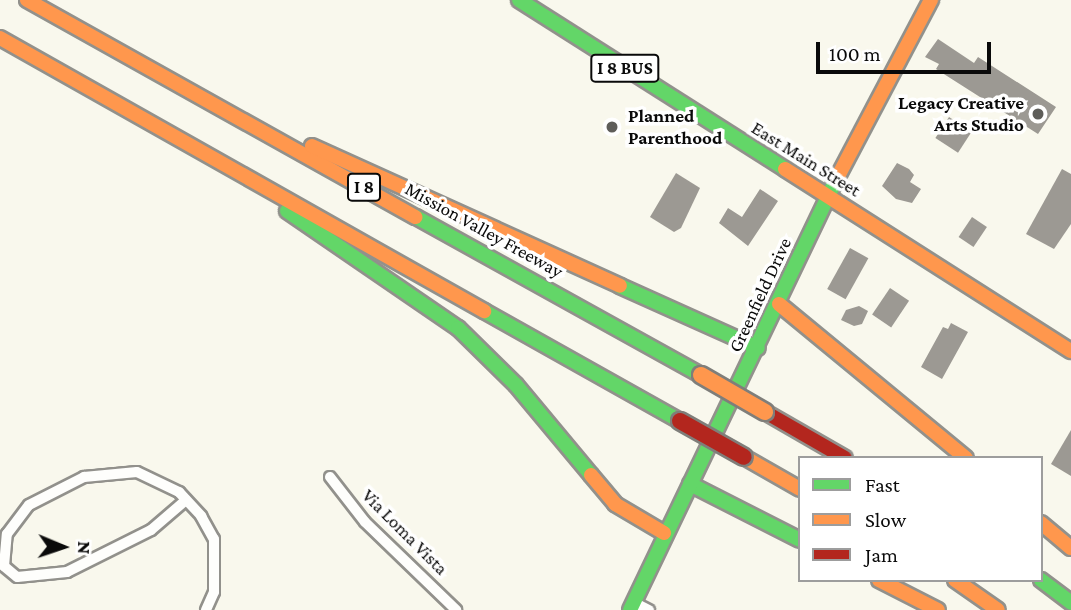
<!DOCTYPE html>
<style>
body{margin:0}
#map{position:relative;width:1071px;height:610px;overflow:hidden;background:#f9f8ed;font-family:"Crimson Pro",serif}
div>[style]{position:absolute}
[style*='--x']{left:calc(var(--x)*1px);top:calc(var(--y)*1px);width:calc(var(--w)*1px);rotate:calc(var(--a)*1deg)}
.building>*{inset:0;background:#9c9993;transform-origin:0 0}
.roads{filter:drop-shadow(2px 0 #92918c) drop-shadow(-2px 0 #92918c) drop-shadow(0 2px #92918c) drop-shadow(0 -2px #92918c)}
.street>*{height:10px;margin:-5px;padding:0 5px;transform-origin:5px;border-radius:5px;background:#fefefc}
.fast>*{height:14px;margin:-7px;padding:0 7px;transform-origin:7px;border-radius:7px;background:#63d668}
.slow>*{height:14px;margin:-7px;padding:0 7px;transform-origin:7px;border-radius:7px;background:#ff974d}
.jam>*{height:14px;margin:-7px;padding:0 7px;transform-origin:7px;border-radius:7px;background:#b3261e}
.bridges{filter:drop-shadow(2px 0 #7f7e7a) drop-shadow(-2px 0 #7f7e7a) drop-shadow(0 2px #7f7e7a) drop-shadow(0 -2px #7f7e7a)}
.slow-bridge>*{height:16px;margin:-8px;padding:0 8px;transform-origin:8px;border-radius:8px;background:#ff974d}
.jam-bridge>*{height:16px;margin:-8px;padding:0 8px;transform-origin:8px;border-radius:8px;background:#b3261e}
.dots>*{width:19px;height:19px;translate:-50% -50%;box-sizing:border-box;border:4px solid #fff;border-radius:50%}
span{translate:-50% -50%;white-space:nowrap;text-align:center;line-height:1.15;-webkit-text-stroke:7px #fff;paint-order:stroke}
.shield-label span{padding:2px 5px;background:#fff;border:2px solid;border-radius:5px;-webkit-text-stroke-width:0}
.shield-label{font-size:18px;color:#0a0a0a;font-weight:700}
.poi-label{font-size:19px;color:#0a0a0a;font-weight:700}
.right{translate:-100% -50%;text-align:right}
.left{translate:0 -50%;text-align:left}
.street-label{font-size:19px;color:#0a0a0a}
.legend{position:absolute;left:798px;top:456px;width:245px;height:126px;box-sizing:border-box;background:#fff;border:2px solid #9d9d9d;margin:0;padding:9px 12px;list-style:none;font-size:21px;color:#0a0a0a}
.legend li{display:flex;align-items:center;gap:14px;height:35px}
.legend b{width:35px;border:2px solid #9d9d9d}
.north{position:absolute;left:28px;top:512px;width:70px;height:70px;-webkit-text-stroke:5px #fff;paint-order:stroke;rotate:92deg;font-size:19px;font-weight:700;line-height:28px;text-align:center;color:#0a0a0a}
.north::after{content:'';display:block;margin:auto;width:24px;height:32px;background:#0a0a0a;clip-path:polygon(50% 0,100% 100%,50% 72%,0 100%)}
.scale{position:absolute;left:816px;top:42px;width:175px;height:32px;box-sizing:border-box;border:4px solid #0a0a0a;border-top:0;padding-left:9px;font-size:21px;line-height:24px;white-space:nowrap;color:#0a0a0a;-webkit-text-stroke:5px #fff;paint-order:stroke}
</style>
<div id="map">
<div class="building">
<i style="clip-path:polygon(938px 39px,974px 63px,978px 57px,1056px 107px,1038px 134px,936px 69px,939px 64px,925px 57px)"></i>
<i style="left:949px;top:117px;width:27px;height:25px;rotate:33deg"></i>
<i style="clip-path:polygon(897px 163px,909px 169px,914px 175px,910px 182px,921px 189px,912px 203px,896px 199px,882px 186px)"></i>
<i style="clip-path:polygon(1062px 169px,1071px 174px,1071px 224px,1054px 249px,1026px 234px)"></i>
<i style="clip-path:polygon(676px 173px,700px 188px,681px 228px,674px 232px,650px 217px)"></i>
<i style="clip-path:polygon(760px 189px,778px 201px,748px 246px,719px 223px,728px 208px,742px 217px)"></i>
<i style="left:972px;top:217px;width:18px;height:24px;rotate:34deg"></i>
<i style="left:850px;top:248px;width:21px;height:47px;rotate:29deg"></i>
<i style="left:890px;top:288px;width:23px;height:32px;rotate:34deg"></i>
<i style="clip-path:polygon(859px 306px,868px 311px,862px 324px,854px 326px,841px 320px,846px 310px)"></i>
<i style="clip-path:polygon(951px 323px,968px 332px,942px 379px,921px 367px,943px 327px,948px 329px)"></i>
<i style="clip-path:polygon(1071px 430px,1071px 476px,1051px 464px)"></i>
</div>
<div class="roads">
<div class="street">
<i style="--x:330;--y:477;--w:57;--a:52.1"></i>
<i style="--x:365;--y:522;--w:127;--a:44"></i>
<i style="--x:186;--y:500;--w:46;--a:139.4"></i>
<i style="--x:151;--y:530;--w:94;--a:153.4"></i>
<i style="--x:67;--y:572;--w:50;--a:174.3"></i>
<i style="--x:17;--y:577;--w:17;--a:-140"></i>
<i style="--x:4;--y:566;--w:32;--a:-85"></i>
<i style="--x:7;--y:534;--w:36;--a:-53"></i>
<i style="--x:29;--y:505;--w:62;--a:-27"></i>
<i style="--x:84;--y:477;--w:53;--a:-5.4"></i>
<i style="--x:137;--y:472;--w:47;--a:25.5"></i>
<i style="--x:179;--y:492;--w:33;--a:47"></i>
<i style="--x:201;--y:516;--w:26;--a:61"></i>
<i style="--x:214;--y:539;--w:53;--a:90"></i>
<i style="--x:214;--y:592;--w:20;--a:114"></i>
<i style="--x:633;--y:602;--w:18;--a:27"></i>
</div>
<div class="fast">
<i style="--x:519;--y:0;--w:315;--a:32.4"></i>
<i style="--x:287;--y:211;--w:207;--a:34.4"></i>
<i style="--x:458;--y:328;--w:81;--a:44.5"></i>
<i style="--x:516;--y:385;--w:117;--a:50.2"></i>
<i style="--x:416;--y:217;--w:326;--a:29"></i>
<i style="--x:620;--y:286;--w:151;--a:24.2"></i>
<i style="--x:484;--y:311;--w:225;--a:29.3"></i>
<i style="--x:690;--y:484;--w:123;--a:27"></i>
<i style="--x:1041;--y:580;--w:38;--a:37"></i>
<i style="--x:630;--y:610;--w:477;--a:-64.4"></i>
</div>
<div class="slow">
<i style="--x:27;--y:0;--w:445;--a:29.2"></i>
<i style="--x:0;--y:38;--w:556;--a:29.43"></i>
<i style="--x:312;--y:146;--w:338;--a:24.4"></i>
<i style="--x:785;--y:169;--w:339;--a:32.5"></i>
<i style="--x:836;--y:180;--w:204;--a:-62.2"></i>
<i style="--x:779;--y:304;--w:242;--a:39.5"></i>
<i style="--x:744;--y:457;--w:64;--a:29.7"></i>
<i style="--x:591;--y:475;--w:38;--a:50"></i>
<i style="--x:615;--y:504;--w:57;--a:30.6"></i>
<i style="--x:1041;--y:523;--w:39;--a:40"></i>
<i style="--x:879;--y:580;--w:66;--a:27"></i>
<i style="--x:955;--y:580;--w:52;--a:34.9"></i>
</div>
<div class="jam">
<i style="--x:765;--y:412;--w:92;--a:29.9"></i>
</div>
</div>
<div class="bridges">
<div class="slow-bridge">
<i style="--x:701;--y:375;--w:74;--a:30"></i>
</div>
<div class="jam-bridge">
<i style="--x:680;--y:421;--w:73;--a:29.4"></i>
</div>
</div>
<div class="dots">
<i style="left:1038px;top:114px;background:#5e5d59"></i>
<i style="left:612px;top:127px;background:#5e5d59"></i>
</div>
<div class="shield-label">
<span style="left:625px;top:68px">I 8 BUS</span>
<span style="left:364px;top:187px">I 8</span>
</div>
<div class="poi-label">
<span class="right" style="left:1024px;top:114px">Legacy Creative<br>Arts Studio</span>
<span class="left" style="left:628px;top:127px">Planned<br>Parenthood</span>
</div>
<div class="street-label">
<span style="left:806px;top:159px;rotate:32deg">East Main Street</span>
<span style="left:484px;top:230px;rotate:29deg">Mission Valley Freeway</span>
<span style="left:760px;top:295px;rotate:-65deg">Greenfield Drive</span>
<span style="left:405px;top:532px;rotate:45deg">Via Loma Vista</span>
</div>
<ul class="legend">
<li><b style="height:9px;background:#63d668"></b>Fast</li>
<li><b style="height:9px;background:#ff974d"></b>Slow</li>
<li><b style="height:9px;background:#b3261e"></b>Jam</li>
</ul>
<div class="north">N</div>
<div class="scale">100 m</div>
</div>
